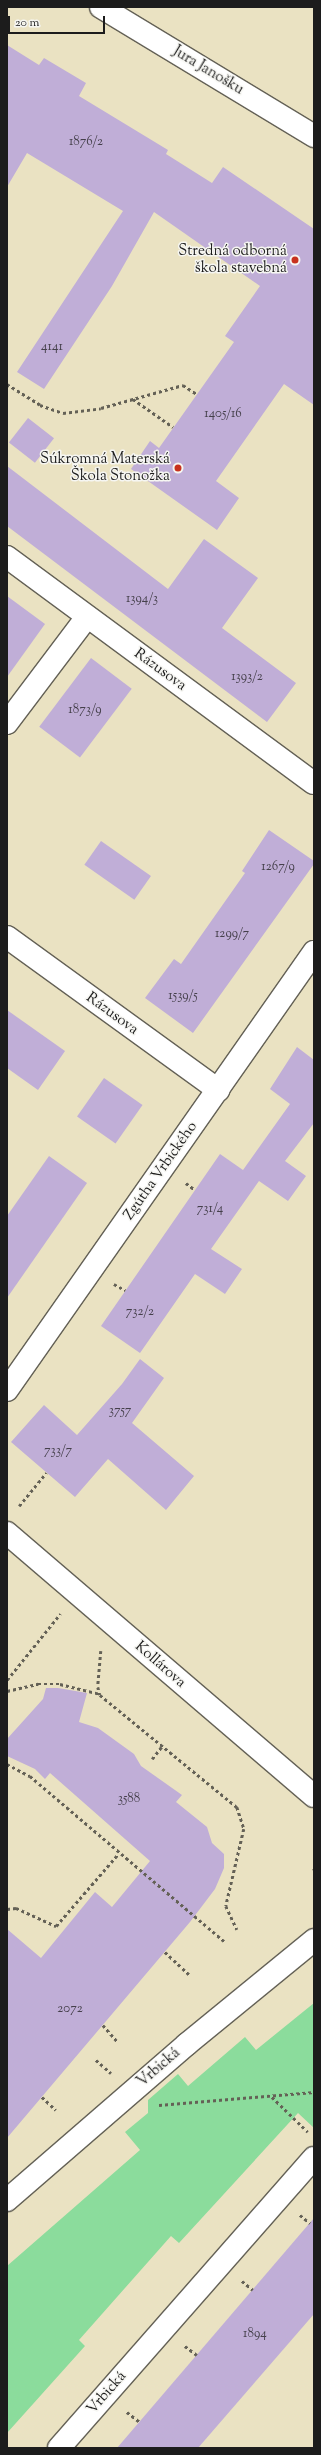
<!DOCTYPE html>
<meta charset="utf-8">
<style>
body{margin:0}
#map{position:relative;width:321px;height:2455px;overflow:hidden;background:#eae2c2;font-family:"Sorts Mill Goudy",serif}
div>[style]{position:absolute}
[style*='--x']{left:calc(var(--x)*1px);top:calc(var(--y)*1px);width:calc(var(--w)*1px);rotate:calc(var(--a)*1deg)}
.green>*{inset:0;background:#8bdc9c}
.building>*{inset:0;background:#c0aed7;transform-origin:0 0}
.path>*{height:2.5px;margin-top:-1.25px;transform-origin:0;background:repeating-linear-gradient(90deg,#646156 0 3px,transparent 0 6px)}
.roads{filter:drop-shadow(1px 0 #646156) drop-shadow(-1px 0 #646156) drop-shadow(0 1px #646156) drop-shadow(0 -1px #646156)}
.minor>*{height:22px;margin:-11px;padding:0 11px;transform-origin:11px;border-radius:11px;background:#fff}
.tertiary>*{height:22px;margin:-11px;padding:0 11px;transform-origin:11px;border-radius:11px;background:#fff}
.dots>*{width:11px;height:11px;translate:-50% -50%;box-sizing:border-box;border:2px solid #f6f6f2;border-radius:50%}
span{translate:-50% -50%;white-space:nowrap;text-align:center;line-height:1.15;-webkit-text-stroke:3px #f6f6f2;paint-order:stroke}
.number-label{font-size:13px;color:#45404b}
.number-label span{-webkit-text-stroke-width:0}
.street-label{font-size:15px;color:#1c1c1c}
.poi-label{font-size:15px;color:#1c1c1c}
.right{translate:-100% -50%;text-align:right}
.frame{position:absolute;inset:0;border:8px solid #1c1c1c;pointer-events:none}
.scale{position:absolute;left:8px;top:16px;width:97px;height:18px;box-sizing:border-box;border:2px solid #1c1c1c;border-top:0;padding-left:5px;font-size:12px;line-height:14px;white-space:nowrap;color:#1c1c1c;-webkit-text-stroke:3px #f6f6f2;paint-order:stroke}
</style>
<div id="map">
<div class="green">
<i style="clip-path:polygon(314px 2003px,314px 2128px,298px 2113px,179px 2243px,171px 2236px,79px 2340px,85px 2346px,7px 2433px,7px 2266px,140px 2150px,125px 2132px,148px 2113px,148px 2100px,178px 2074px,188px 2086px,245px 2037px,256px 2050px)"></i>
</div>
<div class="building">
<i style="clip-path:polygon(7px 45px,39px 65px,44px 58px,86px 83px,79px 96px,168px 150px,166px 154px,212px 183px,223px 167px,314px 229px,314px 405px,284px 384px,216px 481px,239px 498px,217px 530px,131px 469px,150px 441px,159px 448px,234px 342px,225px 336px,260px 286px,154px 212px,112px 286px,44px 389px,17px 372px,123px 211px,27px 153px,7px 187px)"></i>
<i style="left:28px;top:418px;width:33px;height:31px;rotate:38deg"></i>
<i style="clip-path:polygon(7px 466px,168px 589px,204px 539px,258px 578px,222px 628px,296px 683px,267px 722px,7px 526px)"></i>
<i style="clip-path:polygon(7px 596px,45px 624px,7px 677px)"></i>
<i style="left:91px;top:658px;width:51px;height:86px;rotate:37deg"></i>
<i style="clip-path:polygon(269px 830px,314px 861px,314px 864px,193px 1033px,145px 998px,174px 959px,181px 964px,245px 873px,242px 871px)"></i>
<i style="left:101px;top:841px;width:61px;height:29px;rotate:35deg"></i>
<i style="clip-path:polygon(7px 1010px,65px 1051px,38px 1090px,7px 1068px)"></i>
<i style="clip-path:polygon(297px 1047px,314px 1060px,314px 1123px,285px 1161px,306px 1176px,288px 1201px,259px 1181px,211px 1249px,242px 1269px,225px 1294px,195px 1274px,140px 1353px,101px 1326px,220px 1154px,243px 1170px,290px 1104px,270px 1089px)"></i>
<i style="left:104px;top:1078px;width:47px;height:47px;rotate:35deg"></i>
<i style="clip-path:polygon(49px 1156px,87px 1183px,7px 1298px,7px 1216px)"></i>
<i style="clip-path:polygon(140px 1359px,164px 1378px,132px 1423px,194px 1476px,166px 1510px,108px 1459px,75px 1497px,11px 1442px,44px 1405px,77px 1435px,122px 1384px)"></i>
<i style="clip-path:polygon(46px 1688px,58px 1688px,87px 1693px,79px 1722px,98px 1728px,134px 1754px,141px 1766px,182px 1795px,176px 1802px,207px 1827px,212px 1843px,224px 1854px,224px 1868px,215px 1889px,190px 1922px,7px 2138px,7px 1929px,41px 1958px,95px 1892px,112px 1907px,150px 1861px,50px 1773px,45px 1779px,35px 1769px,7px 1756px,7px 1739px,43px 1699px)"></i>
<i style="clip-path:polygon(314px 2218px,314px 2314px,198px 2448px,117px 2448px)"></i>
</div>
<div class="path">
<i style="--x:7;--y:384;--w:39;--a:32"></i>
<i style="--x:40;--y:405;--w:24;--a:19"></i>
<i style="--x:63;--y:413;--w:38;--a:-7"></i>
<i style="--x:101;--y:408;--w:85;--a:-15.7"></i>
<i style="--x:183;--y:385;--w:17;--a:33"></i>
<i style="--x:133;--y:399;--w:49;--a:35"></i>
<i style="--x:186;--y:1183;--w:10;--a:37"></i>
<i style="--x:114;--y:1284;--w:13;--a:29"></i>
<i style="--x:19;--y:1506;--w:43;--a:-50.7"></i>
<i style="--x:101;--y:1651;--w:36;--a:95"></i>
<i style="--x:98;--y:1687;--w:8;--a:76"></i>
<i style="--x:100;--y:1695;--w:177;--a:39.3"></i>
<i style="--x:237;--y:1807;--w:23;--a:72"></i>
<i style="--x:244;--y:1829;--w:79;--a:103.2"></i>
<i style="--x:226;--y:1906;--w:26;--a:65"></i>
<i style="--x:7;--y:1680;--w:85;--a:-51.2"></i>
<i style="--x:7;--y:1691;--w:32;--a:-13"></i>
<i style="--x:38;--y:1684;--w:22;--a:0"></i>
<i style="--x:60;--y:1684;--w:41;--a:14"></i>
<i style="--x:152;--y:1759;--w:16;--a:-52"></i>
<i style="--x:7;--y:1764;--w:26;--a:28"></i>
<i style="--x:30;--y:1776;--w:255;--a:40.4"></i>
<i style="--x:314;--y:1869;--w:1;--a:90"></i>
<i style="--x:7;--y:1909;--w:9;--a:-6"></i>
<i style="--x:16;--y:1908;--w:44;--a:24.2"></i>
<i style="--x:56;--y:1926;--w:96;--a:-49.2"></i>
<i style="--x:165;--y:1952;--w:33;--a:43"></i>
<i style="--x:103;--y:2025;--w:21;--a:49"></i>
<i style="--x:96;--y:2060;--w:20;--a:41"></i>
<i style="--x:42;--y:2097;--w:19;--a:43"></i>
<i style="--x:272;--y:2097;--w:50;--a:44.2"></i>
<i style="--x:159;--y:2105;--w:156;--a:-4.8"></i>
<i style="--x:300;--y:2215;--w:13;--a:39"></i>
<i style="--x:242;--y:2281;--w:14;--a:39"></i>
<i style="--x:185;--y:2346;--w:15;--a:37"></i>
<i style="--x:127;--y:2412;--w:16;--a:38"></i>
</div>
<div class="roads">
<div class="minor">
<i style="--x:101;--y:7;--w:249;--a:31.2"></i>
<i style="--x:7;--y:557;--w:381;--a:36.4"></i>
<i style="--x:7;--y:723;--w:133;--a:-53"></i>
<i style="--x:7;--y:937;--w:261;--a:35.9"></i>
<i style="--x:7;--y:1390;--w:535;--a:-54.97"></i>
<i style="--x:7;--y:2200;--w:238;--a:-40.9"></i>
<i style="--x:187;--y:2044;--w:164;--a:-39.3"></i>
<i style="--x:59;--y:2448;--w:386;--a:-48.7"></i>
</div>
<div class="tertiary">
<i style="--x:7;--y:1533;--w:404;--a:40.6"></i>
</div>
</div>
<div class="dots">
<i style="left:295px;top:260px;background:#c8321e"></i>
<i style="left:178px;top:468px;background:#c8321e"></i>
</div>
<div class="number-label">
<span style="left:86px;top:142px">1876/2</span>
<span style="left:52px;top:347px">4141</span>
<span style="left:223px;top:414px">1405/16</span>
<span style="left:142px;top:599px">1394/3</span>
<span style="left:247px;top:677px">1393/2</span>
<span style="left:85px;top:710px">1873/9</span>
<span style="left:278px;top:867px">1267/9</span>
<span style="left:232px;top:934px">1299/7</span>
<span style="left:183px;top:996px">1539/5</span>
<span style="left:210px;top:1209px">731/4</span>
<span style="left:140px;top:1312px">732/2</span>
<span style="left:120px;top:1411px">3757</span>
<span style="left:58px;top:1451px">733/7</span>
<span style="left:129px;top:1799px">3588</span>
<span style="left:70px;top:2009px">2072</span>
<span style="left:255px;top:2334px">1894</span>
</div>
<div class="street-label">
<span style="left:208px;top:71px;rotate:31deg">Jura Janošku</span>
<span style="left:160px;top:670px;rotate:36deg">Rázusova</span>
<span style="left:112px;top:1014px;rotate:36deg">Rázusova</span>
<span style="left:161px;top:1171px;rotate:-55deg">Zgútha Vrbického</span>
<span style="left:160px;top:1665px;rotate:41deg">Kollárova</span>
<span style="left:159px;top:2068px;rotate:-41deg">Vrbická</span>
<span style="left:107px;top:2393px;rotate:-49deg">Vrbická</span>
</div>
<div class="poi-label">
<span class="right" style="left:287px;top:260px">Stredná odborná<br>škola stavebná</span>
<span class="right" style="left:170px;top:468px">Súkromná Materská<br>Škola Stonožka</span>
</div>
<div class="frame"></div>
<div class="scale">20 m</div>
</div>
